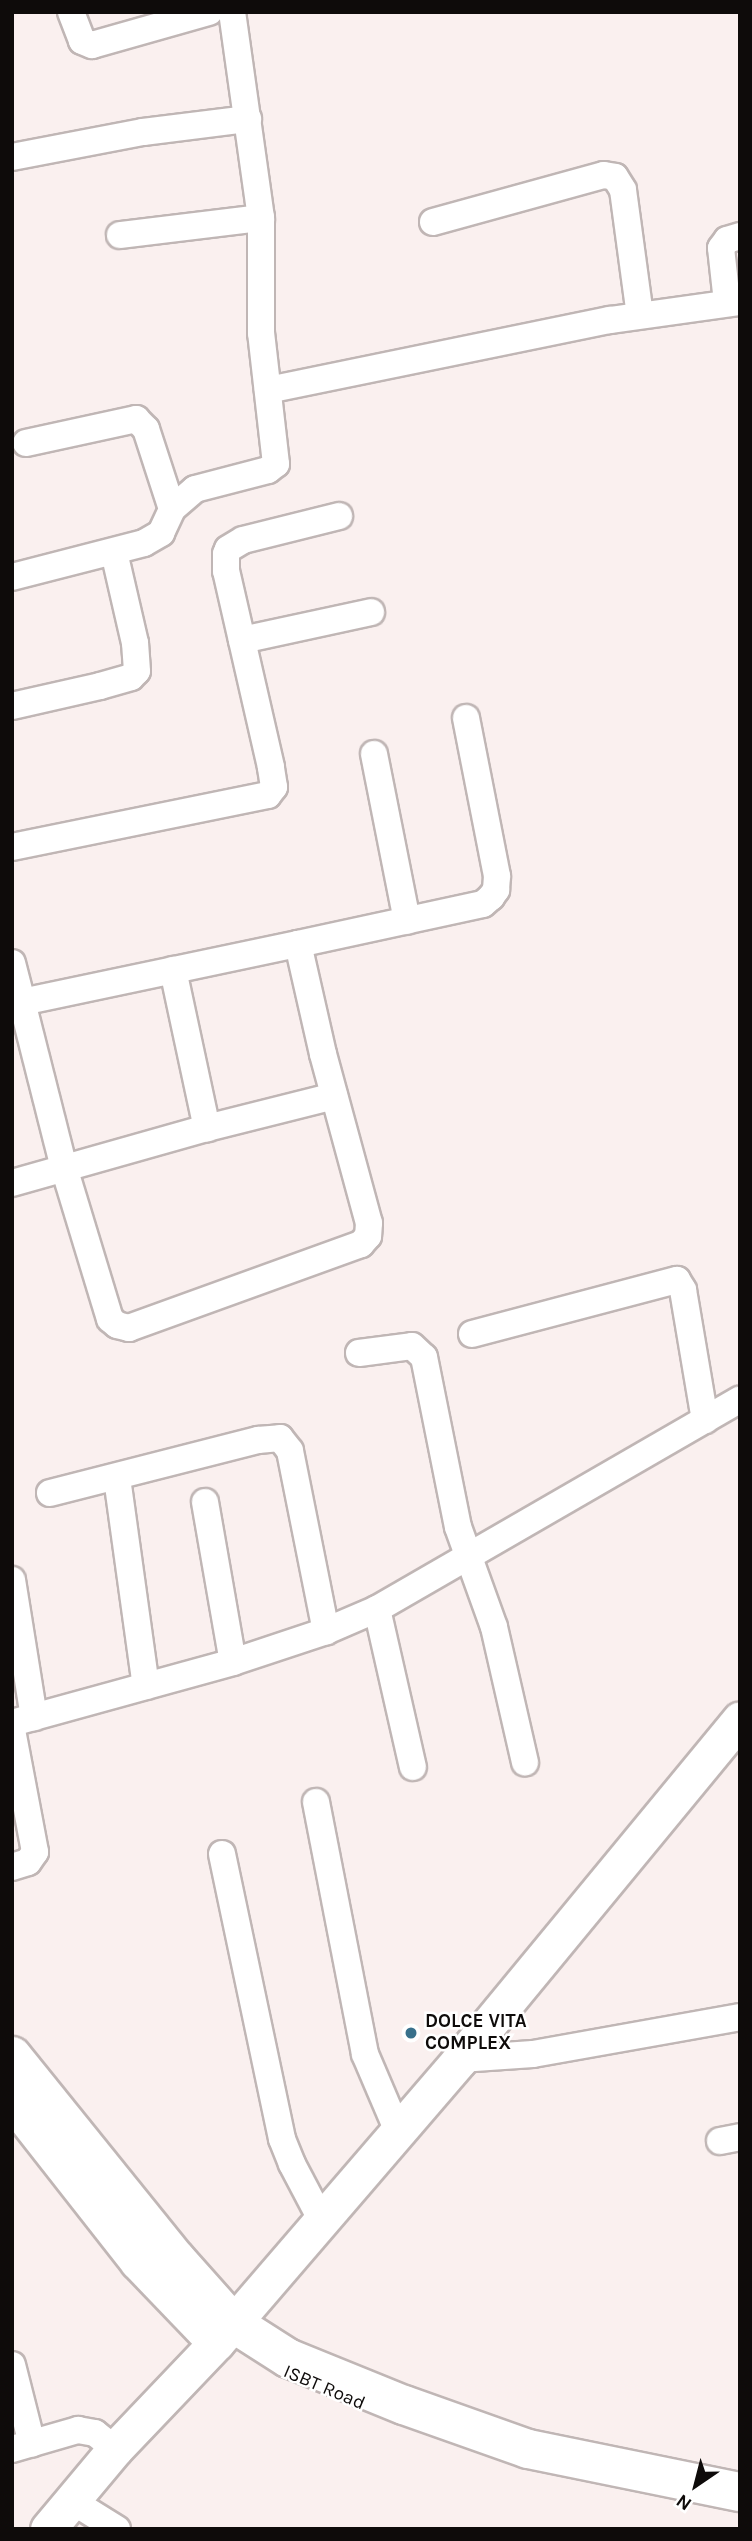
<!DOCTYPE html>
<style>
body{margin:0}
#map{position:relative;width:752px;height:2541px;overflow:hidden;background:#faf0ef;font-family:Karla,sans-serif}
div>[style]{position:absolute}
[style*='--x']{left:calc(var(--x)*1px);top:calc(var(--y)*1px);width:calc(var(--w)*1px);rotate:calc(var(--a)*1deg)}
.roads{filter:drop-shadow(2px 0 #c0b6b5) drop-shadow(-2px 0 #c0b6b5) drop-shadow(0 2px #c0b6b5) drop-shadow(0 -2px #c0b6b5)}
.minor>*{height:26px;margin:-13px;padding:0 13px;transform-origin:13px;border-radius:13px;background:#fff}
.major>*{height:35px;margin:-17.5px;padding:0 17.5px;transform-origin:17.5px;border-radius:17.5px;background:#fff}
.highway>*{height:38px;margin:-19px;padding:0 19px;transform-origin:19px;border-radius:19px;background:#fff}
.dots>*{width:19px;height:19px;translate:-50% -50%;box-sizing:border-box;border:4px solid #fff;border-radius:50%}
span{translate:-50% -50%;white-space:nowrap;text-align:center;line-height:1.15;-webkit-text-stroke:5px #fff;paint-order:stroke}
.poi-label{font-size:19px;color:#0e0b0a;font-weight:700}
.left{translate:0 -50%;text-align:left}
.street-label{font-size:19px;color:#0e0b0a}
.frame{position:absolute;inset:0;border:14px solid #0e0b0a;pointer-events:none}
.north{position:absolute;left:661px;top:2450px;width:70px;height:70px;-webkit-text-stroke:5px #fff;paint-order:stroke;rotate:215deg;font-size:19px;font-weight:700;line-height:28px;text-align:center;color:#0e0b0a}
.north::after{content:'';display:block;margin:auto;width:24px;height:32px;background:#0e0b0a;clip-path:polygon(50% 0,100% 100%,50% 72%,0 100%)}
</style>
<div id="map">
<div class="roads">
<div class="minor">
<i style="--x:71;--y:12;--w:31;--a:69"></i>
<i style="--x:82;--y:41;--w:11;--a:22"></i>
<i style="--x:92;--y:45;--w:122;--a:-15.8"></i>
<i style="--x:12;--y:157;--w:133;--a:-10.8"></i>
<i style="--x:143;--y:132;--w:106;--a:-7.1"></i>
<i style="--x:433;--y:222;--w:177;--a:-15.4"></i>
<i style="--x:604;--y:175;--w:11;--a:10"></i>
<i style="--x:615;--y:177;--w:15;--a:58"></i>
<i style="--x:623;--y:190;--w:126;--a:82.3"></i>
<i style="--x:120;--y:235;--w:142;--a:-6.9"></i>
<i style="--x:727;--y:302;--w:54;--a:-96.3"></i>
<i style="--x:721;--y:248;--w:10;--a:-53"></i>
<i style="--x:727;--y:240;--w:14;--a:-17"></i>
<i style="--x:268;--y:390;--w:349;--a:-11.6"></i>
<i style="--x:610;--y:320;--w:131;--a:-7.9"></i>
<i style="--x:26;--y:443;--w:113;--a:-12.3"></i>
<i style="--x:136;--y:419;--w:14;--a:45"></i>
<i style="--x:146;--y:429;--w:84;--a:72"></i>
<i style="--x:12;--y:577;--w:136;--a:-14.4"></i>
<i style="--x:144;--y:543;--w:20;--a:-30"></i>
<i style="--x:161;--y:533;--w:26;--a:-65"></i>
<i style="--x:172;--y:509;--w:30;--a:-41"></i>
<i style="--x:195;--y:489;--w:75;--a:-14.6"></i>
<i style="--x:268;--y:470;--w:10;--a:-37"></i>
<i style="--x:276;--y:464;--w:132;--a:-96.5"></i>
<i style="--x:261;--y:333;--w:115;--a:-90"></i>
<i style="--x:261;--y:218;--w:208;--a:-98"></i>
<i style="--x:242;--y:640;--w:132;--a:-12.2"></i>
<i style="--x:12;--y:706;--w:90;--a:-12.8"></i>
<i style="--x:100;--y:686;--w:32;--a:-16"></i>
<i style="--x:131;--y:677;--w:8;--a:-45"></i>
<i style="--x:137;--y:671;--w:28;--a:-94"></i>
<i style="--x:135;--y:643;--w:93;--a:-103"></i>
<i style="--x:374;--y:754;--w:170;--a:78.8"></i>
<i style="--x:12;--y:847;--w:261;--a:-11.5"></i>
<i style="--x:268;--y:795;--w:10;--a:-53"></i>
<i style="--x:274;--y:787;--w:20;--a:-99"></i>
<i style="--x:271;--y:767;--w:201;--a:-102.9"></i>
<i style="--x:226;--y:571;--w:17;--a:-90"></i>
<i style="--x:226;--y:554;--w:5;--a:-68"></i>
<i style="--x:228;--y:549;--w:17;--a:-31"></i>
<i style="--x:243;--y:540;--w:99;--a:-14"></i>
<i style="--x:298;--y:944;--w:189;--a:-12.2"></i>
<i style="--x:483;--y:904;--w:11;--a:-41"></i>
<i style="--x:491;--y:897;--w:9;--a:-54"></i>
<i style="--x:496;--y:890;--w:14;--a:-86"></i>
<i style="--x:497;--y:876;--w:161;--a:-101.1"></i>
<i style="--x:12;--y:963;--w:40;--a:75.6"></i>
<i style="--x:22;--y:1002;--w:282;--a:-11.9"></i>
<i style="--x:298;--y:944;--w:113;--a:77.2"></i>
<i style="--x:323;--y:1054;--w:175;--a:74.8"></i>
<i style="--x:369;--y:1223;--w:13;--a:94"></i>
<i style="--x:368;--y:1236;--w:11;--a:131"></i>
<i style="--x:361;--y:1244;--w:247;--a:160.1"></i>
<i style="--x:129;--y:1328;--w:12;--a:-166"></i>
<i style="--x:117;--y:1325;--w:9;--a:-139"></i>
<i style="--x:110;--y:1319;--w:158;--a:-106.9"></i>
<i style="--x:64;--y:1168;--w:171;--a:-104.2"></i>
<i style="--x:173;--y:970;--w:162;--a:77.9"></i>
<i style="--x:207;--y:1128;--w:131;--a:-14.1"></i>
<i style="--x:12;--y:1183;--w:203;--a:-15.8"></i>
<i style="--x:472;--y:1334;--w:212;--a:-14.8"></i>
<i style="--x:677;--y:1280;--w:12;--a:59"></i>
<i style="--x:683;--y:1290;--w:132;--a:80.4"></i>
<i style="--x:359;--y:1353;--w:53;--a:-7.5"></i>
<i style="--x:412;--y:1346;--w:16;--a:43"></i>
<i style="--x:424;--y:1357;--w:173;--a:78.7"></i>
<i style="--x:458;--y:1527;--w:106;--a:70.2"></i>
<i style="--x:494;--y:1627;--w:139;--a:77.1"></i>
<i style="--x:117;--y:1478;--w:210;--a:82.1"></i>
<i style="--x:50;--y:1493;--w:215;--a:-14.3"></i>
<i style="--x:258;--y:1440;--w:22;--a:-5"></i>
<i style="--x:280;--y:1438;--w:16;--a:52"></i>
<i style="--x:290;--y:1451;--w:184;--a:78.7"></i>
<i style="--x:205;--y:1502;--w:162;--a:80.1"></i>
<i style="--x:12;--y:1580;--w:139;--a:80.9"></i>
<i style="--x:377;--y:1609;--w:162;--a:77.2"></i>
<i style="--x:12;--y:1723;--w:229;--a:-15.4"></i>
<i style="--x:233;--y:1662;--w:98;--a:-18.4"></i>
<i style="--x:326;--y:1631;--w:56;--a:-23.3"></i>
<i style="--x:377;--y:1609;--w:419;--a:-30"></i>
<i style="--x:12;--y:1730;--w:124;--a:79.3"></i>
<i style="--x:35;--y:1852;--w:12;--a:125"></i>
<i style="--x:28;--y:1862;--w:17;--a:163"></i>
<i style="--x:316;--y:1802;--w:257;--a:79"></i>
<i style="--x:365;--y:2054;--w:82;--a:66.9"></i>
<i style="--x:222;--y:1854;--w:291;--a:78.1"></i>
<i style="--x:282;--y:2139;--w:27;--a:68"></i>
<i style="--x:292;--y:2164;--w:62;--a:62.2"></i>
<i style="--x:460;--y:2059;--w:73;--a:-3.9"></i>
<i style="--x:533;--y:2054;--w:210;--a:-10.1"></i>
<i style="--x:720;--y:2141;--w:20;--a:-11"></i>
<i style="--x:12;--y:2365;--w:81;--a:75.8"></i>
<i style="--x:12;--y:2449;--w:69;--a:-16.1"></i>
<i style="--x:78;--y:2430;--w:17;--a:10"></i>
<i style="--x:95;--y:2433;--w:26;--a:39"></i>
<i style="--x:72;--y:2501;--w:53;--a:31.9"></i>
</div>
<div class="major">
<i style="--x:48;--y:2529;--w:104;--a:-50.1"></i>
<i style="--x:115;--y:2449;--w:148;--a:-46.4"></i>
<i style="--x:217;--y:2342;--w:373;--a:-49.3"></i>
<i style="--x:460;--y:2059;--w:440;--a:-50.5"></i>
</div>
<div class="highway">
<i style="--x:12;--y:2056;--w:260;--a:51.1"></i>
<i style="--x:175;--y:2258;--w:87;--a:48.3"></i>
<i style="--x:233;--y:2323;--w:65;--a:32.5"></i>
<i style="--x:288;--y:2358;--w:125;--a:22.1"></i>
<i style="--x:404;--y:2405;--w:132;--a:19.5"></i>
<i style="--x:528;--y:2449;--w:216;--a:11.5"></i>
<i style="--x:12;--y:2099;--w:206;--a:51.9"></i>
<i style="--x:139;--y:2261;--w:101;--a:46.2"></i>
</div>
</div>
<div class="dots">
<i style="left:411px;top:2033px;background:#38708b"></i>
</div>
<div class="poi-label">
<span class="left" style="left:425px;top:2033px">DOLCE VITA<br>COMPLEX</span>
</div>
<div class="street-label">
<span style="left:324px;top:2388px;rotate:23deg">ISBT Road</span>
</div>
<div class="frame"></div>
<div class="north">N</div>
</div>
